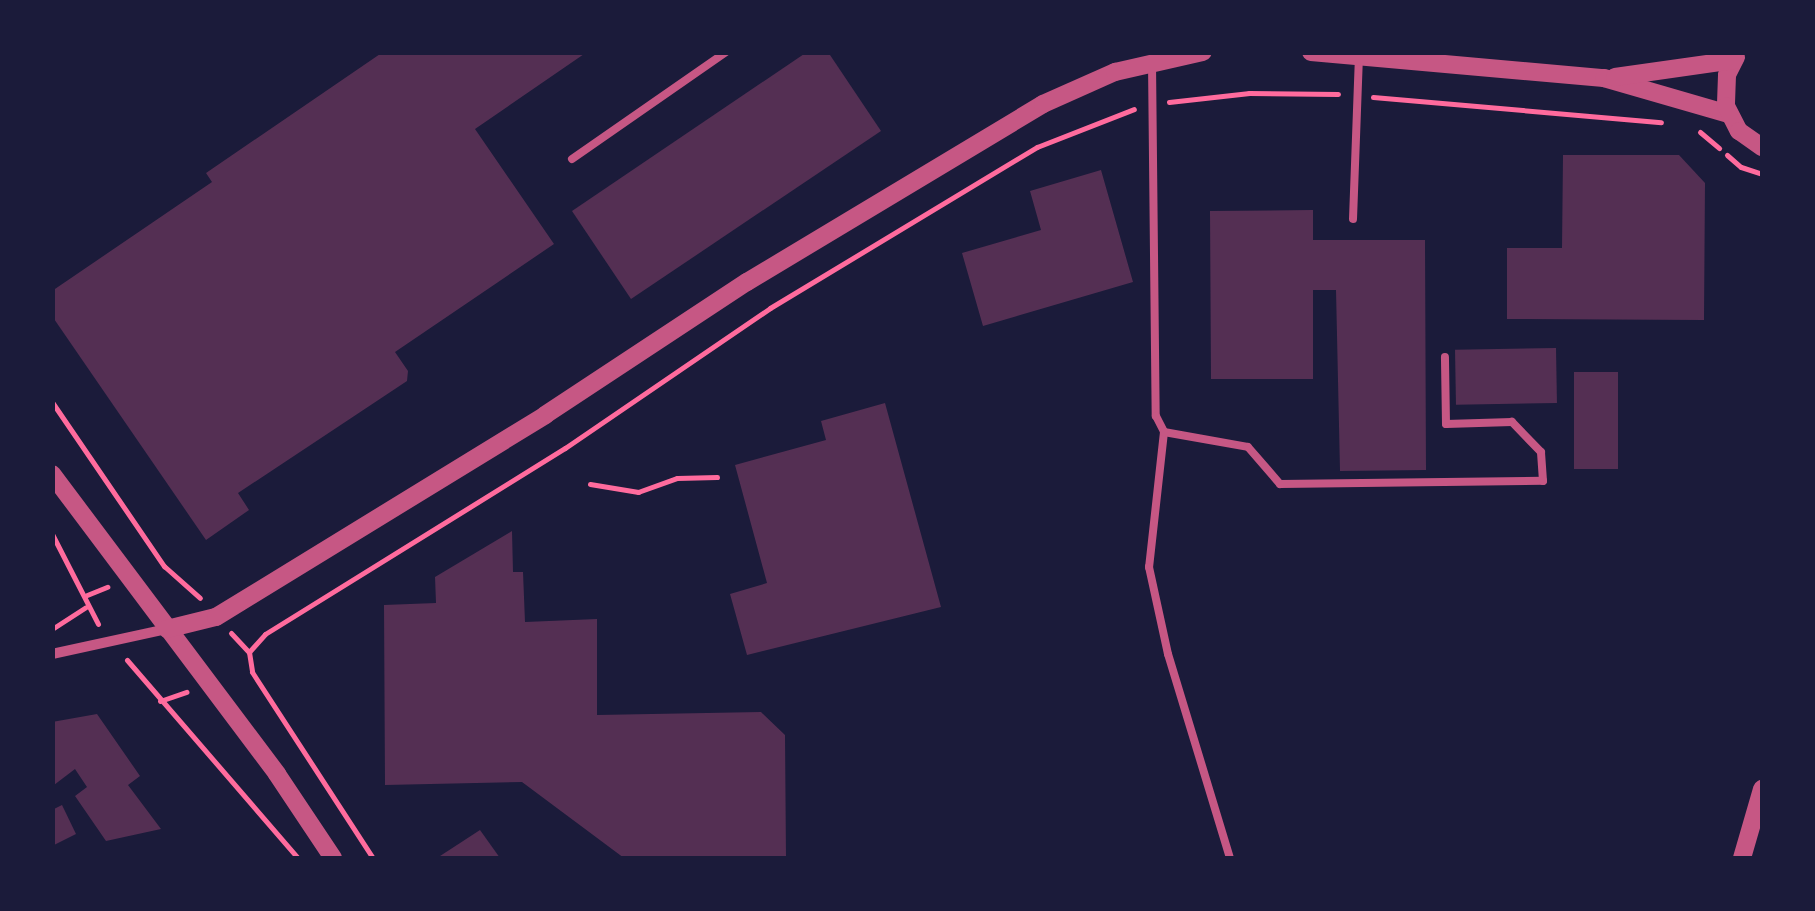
<!DOCTYPE html>
<style>
body{margin:0}
#map{position:relative;width:1815px;height:911px;overflow:hidden;background:#1b1b3a;font-family:"IBM Plex Sans",sans-serif}
div>[style]{position:absolute}
[style*='--x']{left:calc(var(--x)*1px);top:calc(var(--y)*1px);width:calc(var(--w)*1px);rotate:calc(var(--a)*1deg)}
.building>*{inset:0;background:#542f53;transform-origin:0 0}
.path>*{height:5px;margin:-2.5px;padding:0 2.5px;transform-origin:2.5px;border-radius:2.5px;background:#ff6b9d}
.service>*{height:8px;margin:-4px;padding:0 4px;transform-origin:4px;border-radius:4px;background:#c65784}
.minor>*{height:10px;margin:-5px;padding:0 5px;transform-origin:5px;border-radius:5px;background:#c65784}
.tertiary>*{height:18px;margin:-9px;padding:0 9px;transform-origin:9px;border-radius:9px;background:#c65784}
span{translate:-50% -50%;white-space:nowrap;text-align:center;line-height:1.15;-webkit-text-stroke:8px #1b1b3a;paint-order:stroke}
.frame{position:absolute;inset:0;border:55px solid #1b1b3a;pointer-events:none}
</style>
<div id="map">
<div class="building">
<i style="clip-path:polygon(383px 52px,587px 52px,475px 129px,554px 244px,395px 352px,408px 371px,407px 381px,238px 493px,249px 510px,206px 540px,52px 316px,52px 291px,212px 182px,206px 173px)"></i>
<i style="clip-path:polygon(807px 52px,828px 52px,881px 131px,631px 299px,572px 211px)"></i>
<i style="clip-path:polygon(1563px 155px,1679px 155px,1705px 183px,1704px 320px,1507px 319px,1507px 248px,1562px 248px)"></i>
<i style="clip-path:polygon(1101px 170px,1133px 282px,983px 326px,962px 253px,1041px 230px,1030px 191px)"></i>
<i style="clip-path:polygon(1313px 210px,1313px 240px,1425px 240px,1426px 470px,1340px 471px,1336px 290px,1313px 290px,1313px 379px,1211px 379px,1210px 211px)"></i>
<i style="left:1556px;top:348px;width:55px;height:101px;rotate:89deg"></i>
<i style="left:1574px;top:372px;width:44px;height:97px"></i>
<i style="clip-path:polygon(885px 403px,941px 607px,747px 655px,730px 594px,767px 583px,735px 465px,826px 440px,821px 421px)"></i>
<i style="clip-path:polygon(512px 531px,513px 572px,523px 572px,525px 622px,597px 619px,597px 715px,761px 712px,785px 735px,786px 858px,624px 858px,522px 782px,385px 785px,384px 605px,436px 603px,435px 577px)"></i>
<i style="clip-path:polygon(97px 714px,140px 776px,128px 785px,161px 829px,106px 841px,75px 796px,87px 787px,75px 769px,54px 785px,52px 722px)"></i>
<i style="clip-path:polygon(62px 805px,76px 834px,52px 846px,52px 810px)"></i>
<i style="clip-path:polygon(480px 830px,500px 858px,437px 858px)"></i>
</div>
<div class="path">
<i style="--x:1373;--y:97;--w:289;--a:5"></i>
<i style="--x:1169;--y:102;--w:81;--a:-6.4"></i>
<i style="--x:1249;--y:93;--w:89;--a:0.6"></i>
<i style="--x:1700;--y:132;--w:25;--a:40"></i>
<i style="--x:1727;--y:155;--w:18;--a:41"></i>
<i style="--x:1741;--y:167;--w:22;--a:18"></i>
<i style="--x:52;--y:402;--w:199;--a:55.7"></i>
<i style="--x:164;--y:566;--w:48;--a:41.6"></i>
<i style="--x:590;--y:484;--w:49;--a:9.5"></i>
<i style="--x:638;--y:492;--w:41;--a:-19.7"></i>
<i style="--x:677;--y:478;--w:40;--a:-1.4"></i>
<i style="--x:52;--y:534;--w:101;--a:62.9"></i>
<i style="--x:87;--y:595;--w:22;--a:-22"></i>
<i style="--x:52;--y:629;--w:40;--a:-32.9"></i>
<i style="--x:231;--y:633;--w:26;--a:47"></i>
<i style="--x:249;--y:652;--w:20;--a:81"></i>
<i style="--x:252;--y:672;--w:222;--a:57"></i>
<i style="--x:249;--y:652;--w:24;--a:-48"></i>
<i style="--x:265;--y:634;--w:353;--a:-31.8"></i>
<i style="--x:565;--y:448;--w:248;--a:-34.3"></i>
<i style="--x:770;--y:308;--w:312;--a:-31.1"></i>
<i style="--x:1037;--y:147;--w:104;--a:-21.4"></i>
<i style="--x:127;--y:660;--w:262;--a:49.2"></i>
<i style="--x:160;--y:701;--w:28;--a:-19"></i>
</div>
<div class="service">
<i style="--x:1152;--y:63;--w:353;--a:89.4"></i>
<i style="--x:1156;--y:416;--w:18;--a:63"></i>
<i style="--x:1164;--y:432;--w:136;--a:96.3"></i>
<i style="--x:1149;--y:567;--w:89;--a:77.7"></i>
<i style="--x:1168;--y:654;--w:213;--a:73.1"></i>
<i style="--x:572;--y:159;--w:188;--a:-34.8"></i>
<i style="--x:1353;--y:219;--w:162;--a:-87.9"></i>
<i style="--x:1164;--y:432;--w:85;--a:10.1"></i>
<i style="--x:1248;--y:447;--w:49;--a:49.1"></i>
<i style="--x:1280;--y:484;--w:263;--a:-0.7"></i>
<i style="--x:1543;--y:481;--w:29;--a:-94"></i>
<i style="--x:1541;--y:452;--w:42;--a:-134"></i>
<i style="--x:1512;--y:422;--w:66;--a:178.3"></i>
<i style="--x:1446;--y:424;--w:67;--a:-90.9"></i>
</div>
<div class="minor">
<i style="--x:52;--y:654;--w:118;--a:-12.3"></i>
</div>
<div class="tertiary">
<i style="--x:1311;--y:52;--w:294;--a:5.1"></i>
<i style="--x:1604;--y:78;--w:130;--a:16.1"></i>
<i style="--x:1736;--y:57;--w:20;--a:117"></i>
<i style="--x:1727;--y:75;--w:31;--a:92"></i>
<i style="--x:1726;--y:106;--w:28;--a:63"></i>
<i style="--x:1739;--y:131;--w:28;--a:35"></i>
<i style="--x:1615;--y:77;--w:120;--a:-8.1"></i>
<i style="--x:52;--y:474;--w:375;--a:53.1"></i>
<i style="--x:277;--y:774;--w:101;--a:56.3"></i>
<i style="--x:167;--y:629;--w:50;--a:-13.8"></i>
<i style="--x:216;--y:617;--w:386;--a:-31.5"></i>
<i style="--x:545;--y:415;--w:242;--a:-33.4"></i>
<i style="--x:747;--y:282;--w:345;--a:-31"></i>
<i style="--x:1043;--y:104;--w:79;--a:-24"></i>
<i style="--x:1115;--y:72;--w:90;--a:-12.8"></i>
<i style="--x:1742;--y:858;--w:72;--a:-73.8"></i>
</div>
<div class="frame"></div>
</div>
